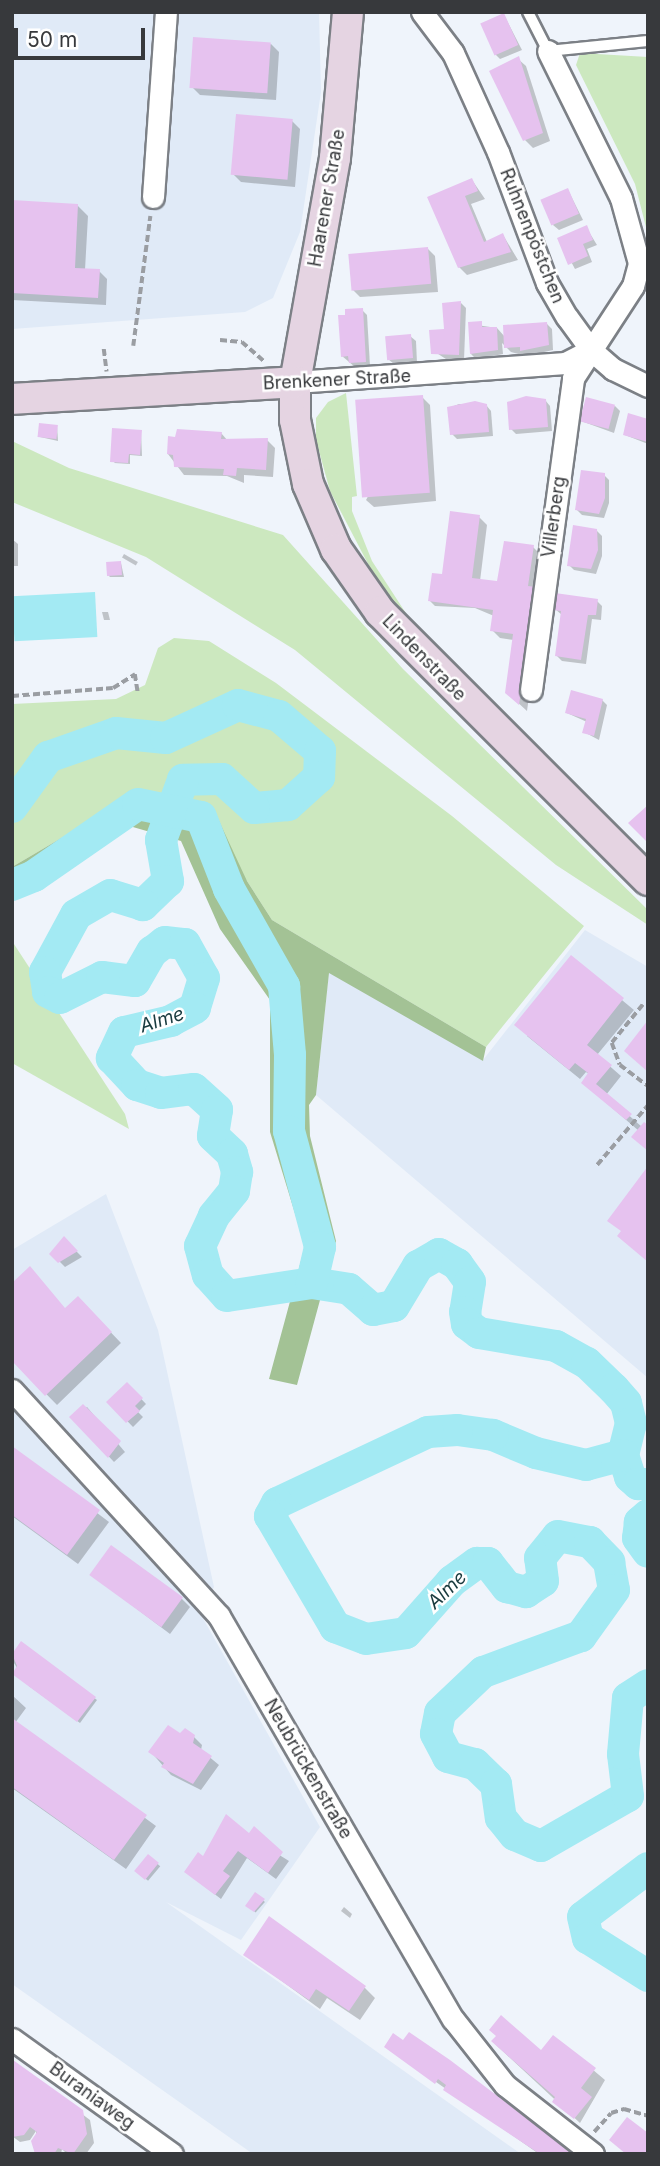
<!DOCTYPE html>
<meta charset="utf-8">
<style>
body{margin:0}
#map{position:relative;width:660px;height:2166px;overflow:hidden;background:#eff4fb;font-family:Inter,sans-serif}
div>[style]{position:absolute}
[style*='--x']{left:calc(var(--x)*1px);top:calc(var(--y)*1px);width:calc(var(--w)*1px);rotate:calc(var(--a)*1deg)}
.built>*{inset:0;background:#e0eaf7}
.green>*{inset:0;background:#cce8bf}
.forest>*{inset:0;background:#a3c295}
.water>*{inset:0;background:#a3eaf3;transform-origin:0 0}
.shadow>*{inset:0;background:#0003;transform-origin:0 0}
.river>*{height:32px;margin:-16px;padding:0 16px;transform-origin:16px;border-radius:16px;background:#a3eaf3}
.building>*{inset:0;background:#e6c2ef;transform-origin:0 0}
.path>*{height:3.5px;margin-top:-1.75px;transform-origin:0;background:repeating-linear-gradient(90deg,#9a9da2 0 7px,transparent 0 10.5px)}
.roads{filter:drop-shadow(2px 0 #7c8086) drop-shadow(-2px 0 #7c8086) drop-shadow(0 2px #7c8086) drop-shadow(0 -2px #7c8086)}
.lane>*{height:10px;margin:-5px;padding:0 5px;transform-origin:5px;border-radius:5px;background:#fff}
.street>*{height:21px;margin:-10.5px;padding:0 10.5px;transform-origin:10.5px;border-radius:10.5px;background:#fff}
.secondary>*{height:30px;margin:-15px;padding:0 15px;transform-origin:15px;border-radius:15px;background:#e5d4e2}
span{translate:-50% -50%;white-space:nowrap;text-align:center;line-height:1.15;-webkit-text-stroke:5px #fff;paint-order:stroke}
.street-label{font-size:18px;color:#37393c}
.water-label{font-size:19px;color:#193b3f;font-style:italic}
.frame{position:absolute;inset:0;border:14px solid #37393c;pointer-events:none}
.scale{position:absolute;left:14px;top:28px;width:131px;height:32px;box-sizing:border-box;border:4px solid #37393c;border-top:0;padding-left:9px;font-size:21px;line-height:24px;white-space:nowrap;color:#37393c;-webkit-text-stroke:5px #fff;paint-order:stroke}
</style>
<div id="map">
<div class="built">
<i style="clip-path:polygon(12px 12px,319px 12px,321px 92px,300px 232px,273px 298px,245px 312px,12px 329px)"></i>
<i style="clip-path:polygon(585px 930px,648px 967px,648px 1378px,316px 1095px,329px 972px,483px 1060px)"></i>
<i style="clip-path:polygon(106px 1194px,158px 1330px,214px 1587px,200px 1613px,320px 1827px,241px 1940px,166px 1902px,521px 2154px,253px 2154px,12px 1984px,12px 1250px)"></i>
</div>
<div class="green">
<i style="clip-path:polygon(580px 53px,648px 57px,648px 235px,635px 184px,576px 65px)"></i>
<i style="clip-path:polygon(346px 393px,357px 496px,352px 497px,352px 511px,372px 561px,411px 621px,377px 581px,330px 491px,316px 440px,316px 418px,328px 402px)"></i>
<i style="clip-path:polygon(12px 441px,69px 468px,283px 535px,403px 669px,648px 910px,648px 925px,556px 865px,295px 650px,146px 557px,12px 502px)"></i>
<i style="clip-path:polygon(174px 638px,209px 641px,276px 683px,452px 816px,584px 926px,486px 1047px,272px 920px,247px 881px,143px 790px,12px 867px,12px 704px,116px 699px,145px 685px,158px 648px)"></i>
<i style="clip-path:polygon(12px 941px,125px 1114px,129px 1129px,12px 1063px)"></i>
</div>
<div class="forest">
<i style="clip-path:polygon(143px 790px,213px 808px,247px 881px,272px 920px,486px 1047px,483px 1061px,329px 973px,316px 1095px,309px 1105px,310px 1136px,336px 1241px,297px 1385px,269px 1379px,305px 1246px,270px 1132px,270px 1000px,220px 929px,181px 841px,126px 825px,38px 885px,12px 897px,12px 867px)"></i>
</div>
<div class="water">
<i style="left:95px;top:592px;width:45px;height:83px;rotate:87deg"></i>
</div>
<div class="shadow">
<i style="clip-path:polygon(504px 15px,522px 50px,500px 59px,495px 54px)"></i>
<i style="clip-path:polygon(271px 44px,279px 52px,276px 100px,200px 95px,192px 87px)"></i>
<i style="clip-path:polygon(518px 59px,526px 66px,550px 141px,533px 148px,525px 140px)"></i>
<i style="clip-path:polygon(292px 121px,300px 129px,295px 187px,241px 182px,233px 174px)"></i>
<i style="clip-path:polygon(472px 180px,485px 199px,471px 204px,487px 242px,503px 235px,518px 260px,467px 275px,459px 267px,430px 198px)"></i>
<i style="clip-path:polygon(568px 190px,583px 220px,559px 230px,553px 225px)"></i>
<i style="clip-path:polygon(12px 202px,77px 205px,88px 216px,85px 270px,99px 271px,107px 279px,106px 305px,12px 300px)"></i>
<i style="clip-path:polygon(586px 227px,597px 245px,587px 249px,592px 262px,575px 269px,559px 239px)"></i>
<i style="clip-path:polygon(427px 248px,435px 256px,438px 292px,360px 297px,352px 289px)"></i>
<i style="clip-path:polygon(461px 303px,466px 308px,464px 360px,449px 361px,432px 350px)"></i>
<i style="clip-path:polygon(362px 310px,367px 315px,370px 366px,355px 367px,342px 356px,347px 316px)"></i>
<i style="clip-path:polygon(470px 324px,497px 328px,505px 337px,547px 324px,552px 329px,553px 350px,526px 356px,511px 352px,502px 343px,503px 354px,476px 359px,471px 354px)"></i>
<i style="clip-path:polygon(410px 336px,416px 341px,417px 363px,394px 364px,388px 359px)"></i>
<i style="clip-path:polygon(422px 397px,430px 405px,436px 501px,374px 507px,366px 500px)"></i>
<i style="clip-path:polygon(545px 400px,550px 406px,552px 431px,516px 434px,511px 429px)"></i>
<i style="clip-path:polygon(459px 404px,486px 405px,491px 411px,493px 436px,457px 439px,452px 434px,449px 408px)"></i>
<i style="clip-path:polygon(615px 406px,620px 411px,614px 433px,581px 421px)"></i>
<i style="clip-path:polygon(648px 420px,648px 444px,625px 435px)"></i>
<i style="clip-path:polygon(57px 426px,58px 441px,40px 437px)"></i>
<i style="clip-path:polygon(141px 432px,142px 456px,130px 455px,130px 464px,114px 463px)"></i>
<i style="clip-path:polygon(221px 433px,228px 441px,267px 440px,275px 448px,273px 477px,244px 475px,244px 483px,227px 476px,184px 475px,168px 454px)"></i>
<i style="clip-path:polygon(604px 475px,609px 480px,609px 503px,604px 518px,582px 515px,577px 510px)"></i>
<i style="clip-path:polygon(479px 517px,487px 525px,480px 581px,503px 584px,533px 547px,538px 552px,533px 589px,543px 597px,527px 711px,515px 700px,514px 640px,500px 638px,492px 630px,494px 616px,475px 608px,435px 606px,430px 601px)"></i>
<i style="clip-path:polygon(596px 530px,602px 536px,602px 556px,596px 574px,574px 570px,569px 565px)"></i>
<i style="clip-path:polygon(12px 539px,18px 544px,18px 566px,12px 566px)"></i>
<i style="left:124px;top:554px;width:16px;height:4px;rotate:30deg"></i>
<i style="clip-path:polygon(121px 563px,124px 577px,110px 577px,108px 575px)"></i>
<i style="clip-path:polygon(597px 601px,602px 606px,601px 620px,592px 619px,586px 664px,562px 661px,557px 656px,562px 615px,555px 609px)"></i>
<i style="clip-path:polygon(102px 612px,108px 612px,110px 620px,104px 620px)"></i>
<i style="clip-path:polygon(602px 700px,607px 705px,599px 740px,584px 732px,587px 722px,567px 713px)"></i>
<i style="clip-path:polygon(571px 958px,634px 1010px,597px 1055px,621px 1076px,606px 1095px,642px 1127px,639px 1131px,583px 1083px,590px 1075px,586px 1072px,580px 1079px,527px 1036px)"></i>
<i style="clip-path:polygon(64px 1239px,82px 1257px,65px 1267px,52px 1254px)"></i>
<i style="clip-path:polygon(30px 1269px,65px 1310px,78px 1298px,121px 1343px,57px 1405px,13px 1360px)"></i>
<i style="clip-path:polygon(127px 1384px,146px 1404px,138px 1412px,143px 1417px,133px 1427px,109px 1402px)"></i>
<i style="clip-path:polygon(87px 1407px,125px 1452px,114px 1462px,72px 1417px)"></i>
<i style="clip-path:polygon(12px 1448px,109px 1522px,78px 1564px,12px 1516px)"></i>
<i style="clip-path:polygon(92px 1575px,182px 1599px,190px 1607px,170px 1634px)"></i>
<i style="clip-path:polygon(22px 1644px,97px 1700px,80px 1723px,29px 1686px,12px 1660px)"></i>
<i style="clip-path:polygon(12px 1695px,26px 1708px,15px 1723px,156px 1826px,126px 1869px,12px 1788px)"></i>
<i style="clip-path:polygon(181px 1735px,194px 1737px,202px 1745px,201px 1750px,219px 1765px,201px 1790px,171px 1775px,151px 1752px)"></i>
<i style="clip-path:polygon(249px 1836px,289px 1861px,276px 1879px,247px 1858px,221px 1899px,191px 1876px)"></i>
<i style="left:148px;top:1856px;width:16px;height:19px;rotate:40deg"></i>
<i style="left:256px;top:1894px;width:12px;height:14px;rotate:42deg"></i>
<i style="clip-path:polygon(344px 1907px,352px 1914px,350px 1918px,341px 1911px)"></i>
<i style="clip-path:polygon(246px 1955px,365px 1988px,375px 1998px,360px 2020px,327px 1998px,320px 2009px)"></i>
<i style="clip-path:polygon(554px 2037px,605px 2080px,580px 2123px,495px 2044px,541px 2052px)"></i>
<i style="clip-path:polygon(386px 2047px,572px 2154px,539px 2154px)"></i>
<i style="clip-path:polygon(14px 2063px,90px 2120px,94px 2143px,86px 2154px,67px 2154px,62px 2149px,61px 2154px,38px 2154px,36px 2131px,30px 2140px,20px 2142px,12px 2136px)"></i>
</div>
<div class="river">
<i style="--x:12;--y:807;--w:62;--a:-54.2"></i>
<i style="--x:48;--y:757;--w:72;--a:-19.4"></i>
<i style="--x:116;--y:733;--w:50;--a:5.7"></i>
<i style="--x:166;--y:738;--w:79;--a:-24.6"></i>
<i style="--x:238;--y:705;--w:42;--a:15"></i>
<i style="--x:279;--y:716;--w:54;--a:40.5"></i>
<i style="--x:320;--y:751;--w:26;--a:92"></i>
<i style="--x:319;--y:777;--w:42;--a:137.9"></i>
<i style="--x:288;--y:805;--w:34;--a:175"></i>
<i style="--x:254;--y:808;--w:43;--a:-137.8"></i>
<i style="--x:222;--y:779;--w:39;--a:179"></i>
<i style="--x:183;--y:780;--w:64;--a:110.1"></i>
<i style="--x:161;--y:840;--w:42;--a:80.3"></i>
<i style="--x:168;--y:881;--w:35;--a:136"></i>
<i style="--x:143;--y:905;--w:34;--a:-163"></i>
<i style="--x:110;--y:895;--w:39;--a:150"></i>
<i style="--x:76;--y:915;--w:65;--a:118.5"></i>
<i style="--x:45;--y:972;--w:20;--a:81"></i>
<i style="--x:48;--y:992;--w:13;--a:27"></i>
<i style="--x:60;--y:998;--w:47;--a:-26.6"></i>
<i style="--x:102;--y:977;--w:33;--a:7"></i>
<i style="--x:135;--y:981;--w:34;--a:-60"></i>
<i style="--x:152;--y:952;--w:16;--a:-38"></i>
<i style="--x:165;--y:942;--w:20;--a:6"></i>
<i style="--x:185;--y:944;--w:39;--a:61"></i>
<i style="--x:204;--y:978;--w:31;--a:107"></i>
<i style="--x:195;--y:1008;--w:27;--a:152"></i>
<i style="--x:171;--y:1021;--w:48;--a:166.8"></i>
<i style="--x:124;--y:1032;--w:29;--a:115"></i>
<i style="--x:112;--y:1058;--w:37;--a:47"></i>
<i style="--x:137;--y:1085;--w:25;--a:18"></i>
<i style="--x:161;--y:1093;--w:33;--a:-7"></i>
<i style="--x:194;--y:1089;--w:31;--a:42"></i>
<i style="--x:217;--y:1110;--w:26;--a:99"></i>
<i style="--x:213;--y:1136;--w:26;--a:43"></i>
<i style="--x:232;--y:1154;--w:19;--a:74"></i>
<i style="--x:237;--y:1172;--w:19;--a:99"></i>
<i style="--x:234;--y:1191;--w:32;--a:129"></i>
<i style="--x:214;--y:1216;--w:33;--a:115"></i>
<i style="--x:200;--y:1246;--w:30;--a:75"></i>
<i style="--x:208;--y:1275;--w:28;--a:48"></i>
<i style="--x:227;--y:1296;--w:86;--a:-8.7"></i>
<i style="--x:312;--y:1283;--w:37;--a:9"></i>
<i style="--x:349;--y:1289;--w:32;--a:41"></i>
<i style="--x:373;--y:1310;--w:21;--a:-11"></i>
<i style="--x:394;--y:1306;--w:47;--a:-59"></i>
<i style="--x:418;--y:1266;--w:24;--a:-30"></i>
<i style="--x:439;--y:1254;--w:21;--a:29"></i>
<i style="--x:457;--y:1264;--w:22;--a:54"></i>
<i style="--x:470;--y:1282;--w:30;--a:99"></i>
<i style="--x:465;--y:1312;--w:12;--a:81"></i>
<i style="--x:467;--y:1324;--w:15;--a:37"></i>
<i style="--x:479;--y:1333;--w:78;--a:9.6"></i>
<i style="--x:556;--y:1346;--w:35;--a:29"></i>
<i style="--x:587;--y:1363;--w:37;--a:44"></i>
<i style="--x:614;--y:1389;--w:18;--a:49"></i>
<i style="--x:626;--y:1403;--w:21;--a:76"></i>
<i style="--x:631;--y:1423;--w:33;--a:104"></i>
<i style="--x:623;--y:1455;--w:23;--a:72"></i>
<i style="--x:630;--y:1477;--w:11;--a:41"></i>
<i style="--x:638;--y:1484;--w:10;--a:0"></i>
<i style="--x:12;--y:885;--w:24;--a:-22"></i>
<i style="--x:34;--y:876;--w:126;--a:-34.7"></i>
<i style="--x:138;--y:804;--w:64;--a:11.7"></i>
<i style="--x:201;--y:817;--w:77;--a:68.7"></i>
<i style="--x:229;--y:889;--w:112;--a:60.4"></i>
<i style="--x:284;--y:986;--w:69;--a:85"></i>
<i style="--x:290;--y:1055;--w:76;--a:90.8"></i>
<i style="--x:289;--y:1131;--w:120;--a:75"></i>
<i style="--x:320;--y:1247;--w:37;--a:103"></i>
<i style="--x:623;--y:1455;--w:38;--a:165"></i>
<i style="--x:586;--y:1465;--w:51;--a:-166.5"></i>
<i style="--x:536;--y:1453;--w:47;--a:-157.3"></i>
<i style="--x:493;--y:1435;--w:36;--a:-172"></i>
<i style="--x:457;--y:1430;--w:29;--a:176"></i>
<i style="--x:428;--y:1432;--w:167;--a:154.8"></i>
<i style="--x:277;--y:1503;--w:15;--a:118"></i>
<i style="--x:270;--y:1516;--w:129;--a:59.6"></i>
<i style="--x:335;--y:1627;--w:33;--a:21"></i>
<i style="--x:366;--y:1639;--w:40;--a:-8.5"></i>
<i style="--x:406;--y:1633;--w:69;--a:-48.5"></i>
<i style="--x:452;--y:1581;--w:31;--a:-36"></i>
<i style="--x:477;--y:1563;--w:11;--a:0"></i>
<i style="--x:488;--y:1563;--w:31;--a:52"></i>
<i style="--x:507;--y:1587;--w:20;--a:15"></i>
<i style="--x:526;--y:1592;--w:20;--a:-33"></i>
<i style="--x:543;--y:1581;--w:23;--a:-97"></i>
<i style="--x:540;--y:1558;--w:28;--a:-51"></i>
<i style="--x:558;--y:1536;--w:33;--a:11"></i>
<i style="--x:590;--y:1542;--w:28;--a:46"></i>
<i style="--x:609;--y:1562;--w:28;--a:80"></i>
<i style="--x:614;--y:1590;--w:57;--a:125.7"></i>
<i style="--x:581;--y:1636;--w:104;--a:159.8"></i>
<i style="--x:483;--y:1672;--w:59;--a:136.4"></i>
<i style="--x:440;--y:1713;--w:21;--a:101"></i>
<i style="--x:436;--y:1734;--w:26;--a:62"></i>
<i style="--x:448;--y:1757;--w:28;--a:15"></i>
<i style="--x:475;--y:1764;--w:29;--a:44"></i>
<i style="--x:496;--y:1784;--w:34;--a:82"></i>
<i style="--x:501;--y:1818;--w:22;--a:51"></i>
<i style="--x:515;--y:1835;--w:28;--a:23"></i>
<i style="--x:541;--y:1846;--w:100;--a:-29.9"></i>
<i style="--x:628;--y:1796;--w:42;--a:-96.8"></i>
<i style="--x:623;--y:1754;--w:56;--a:-84.9"></i>
<i style="--x:628;--y:1698;--w:24;--a:-33"></i>
<i style="--x:648;--y:1515;--w:11;--a:139"></i>
<i style="--x:640;--y:1522;--w:16;--a:97"></i>
<i style="--x:638;--y:1538;--w:17;--a:54"></i>
<i style="--x:648;--y:1868;--w:81;--a:143"></i>
<i style="--x:583;--y:1917;--w:22;--a:77"></i>
<i style="--x:588;--y:1938;--w:71;--a:32.3"></i>
</div>
<div class="building">
<i style="left:504px;top:13px;width:35px;height:26px;rotate:66deg"></i>
<i style="left:193px;top:37px;width:78px;height:51px;rotate:4deg"></i>
<i style="clip-path:polygon(519px 56px,543px 133px,523px 141px,489px 71px)"></i>
<i style="left:236px;top:114px;width:57px;height:61px;rotate:5deg"></i>
<i style="clip-path:polygon(472px 178px,478px 191px,465px 196px,484px 242px,503px 233px,511px 252px,458px 268px,427px 197px)"></i>
<i style="left:568px;top:188px;width:28px;height:30px;rotate:67deg"></i>
<i style="clip-path:polygon(12px 200px,78px 204px,75px 268px,100px 269px,98px 298px,12px 293px)"></i>
<i style="clip-path:polygon(587px 225px,593px 240px,583px 244px,588px 256px,568px 265px,557px 238px)"></i>
<i style="left:428px;top:247px;width:37px;height:80px;rotate:85deg"></i>
<i style="clip-path:polygon(461px 301px,459px 355px,431px 354px,429px 330px,444px 329px,442px 303px)"></i>
<i style="clip-path:polygon(363px 308px,366px 362px,349px 363px,348px 356px,341px 357px,338px 315px,345px 315px,345px 309px)"></i>
<i style="clip-path:polygon(482px 321px,482px 327px,497px 327px,498px 350px,470px 354px,468px 322px)"></i>
<i style="clip-path:polygon(547px 322px,549px 345px,520px 351px,520px 347px,504px 348px,503px 325px)"></i>
<i style="left:411px;top:334px;width:24px;height:26px;rotate:85deg"></i>
<i style="left:423px;top:395px;width:98px;height:68px;rotate:86deg"></i>
<i style="clip-path:polygon(526px 396px,546px 399px,548px 427px,509px 430px,507px 402px)"></i>
<i style="left:586px;top:397px;width:30px;height:25px;rotate:15deg"></i>
<i style="clip-path:polygon(475px 401px,487px 404px,489px 432px,450px 435px,447px 407px)"></i>
<i style="clip-path:polygon(628px 413px,648px 419px,648px 442px,623px 435px)"></i>
<i style="left:39px;top:423px;width:19px;height:14px;rotate:6deg"></i>
<i style="clip-path:polygon(112px 428px,142px 430px,140px 455px,129px 454px,128px 463px,110px 462px)"></i>
<i style="clip-path:polygon(177px 429px,222px 432px,221px 439px,268px 438px,266px 470px,237px 468px,236px 476px,223px 475px,224px 469px,174px 467px,173px 455px,167px 454px,168px 436px,175px 437px)"></i>
<i style="clip-path:polygon(581px 470px,605px 473px,605px 498px,599px 514px,575px 510px)"></i>
<i style="clip-path:polygon(450px 511px,480px 515px,472px 578px,497px 581px,504px 541px,534px 545px,528px 586px,536px 587px,519px 705px,505px 693px,513px 634px,490px 631px,493px 610px,428px 601px,432px 573px,442px 574px)"></i>
<i style="clip-path:polygon(573px 525px,597px 529px,598px 550px,591px 569px,567px 566px)"></i>
<i style="left:121px;top:561px;width:14px;height:15px;rotate:86deg"></i>
<i style="clip-path:polygon(555px 593px,598px 599px,596px 615px,588px 615px,581px 660px,555px 656px,561px 611px,553px 610px)"></i>
<i style="clip-path:polygon(571px 690px,603px 699px,594px 736px,582px 733px,586px 719px,565px 713px)"></i>
<i style="clip-path:polygon(648px 805px,648px 839px,646px 841px,628px 823px)"></i>
<i style="clip-path:polygon(571px 955px,624px 998px,587px 1045px,612px 1065px,596px 1084px,632px 1114px,626px 1120px,581px 1083px,588px 1073px,575px 1063px,569px 1070px,514px 1025px)"></i>
<i style="clip-path:polygon(648px 1020px,648px 1072px,624px 1051px)"></i>
<i style="clip-path:polygon(644px 1122px,648px 1125px,648px 1151px,631px 1137px)"></i>
<i style="clip-path:polygon(648px 1166px,648px 1262px,617px 1236px,621px 1231px,607px 1221px)"></i>
<i style="clip-path:polygon(64px 1236px,78px 1251px,58px 1263px,49px 1254px)"></i>
<i style="clip-path:polygon(30px 1266px,65px 1308px,78px 1296px,112px 1332px,45px 1396px,12px 1361px,12px 1283px)"></i>
<i style="clip-path:polygon(127px 1382px,143px 1398px,135px 1406px,140px 1411px,126px 1423px,106px 1402px)"></i>
<i style="clip-path:polygon(83px 1404px,121px 1441px,108px 1458px,69px 1417px)"></i>
<i style="clip-path:polygon(12px 1446px,100px 1510px,67px 1555px,12px 1515px)"></i>
<i style="left:111px;top:1545px;width:89px;height:37px;rotate:36deg"></i>
<i style="clip-path:polygon(21px 1641px,96px 1697px,77px 1722px,12px 1674px,17px 1666px,12px 1654px)"></i>
<i style="clip-path:polygon(12px 1718px,147px 1815px,114px 1860px,12px 1787px)"></i>
<i style="clip-path:polygon(168px 1725px,180px 1733px,185px 1728px,195px 1735px,193px 1743px,212px 1756px,193px 1784px,161px 1767px,164px 1763px,148px 1752px)"></i>
<i style="clip-path:polygon(226px 1814px,249px 1833px,254px 1826px,283px 1852px,268px 1873px,238px 1851px,223px 1871px,230px 1876px,215px 1895px,184px 1872px,198px 1852px,203px 1856px)"></i>
<i style="left:148px;top:1854px;width:14px;height:22px;rotate:39deg"></i>
<i style="clip-path:polygon(255px 1892px,265px 1899px,254px 1912px,245px 1906px)"></i>
<i style="clip-path:polygon(269px 1916px,366px 1986px,349px 2011px,316px 1989px,309px 2000px,243px 1955px)"></i>
<i style="clip-path:polygon(501px 2015px,541px 2050px,553px 2035px,596px 2068px,581px 2088px,592px 2097px,574px 2119px,552px 2102px,555px 2097px,491px 2041px,496px 2036px,489px 2030px)"></i>
<i style="clip-path:polygon(409px 2032px,450px 2060px,574px 2154px,540px 2154px,443px 2090px,446px 2085px,438px 2079px,435px 2084px,384px 2047px,393px 2033px,403px 2040px)"></i>
<i style="clip-path:polygon(13px 2060px,83px 2110px,87px 2134px,73px 2154px,58px 2148px,54px 2154px,35px 2154px,31px 2141px,37px 2132px,30px 2127px,24px 2135px,12px 2137px)"></i>
<i style="clip-path:polygon(627px 2117px,648px 2133px,648px 2154px,626px 2154px,609px 2140px)"></i>
</div>
<div class="path">
<i style="--x:220;--y:340;--w:22;--a:5"></i>
<i style="--x:242;--y:342;--w:29;--a:41"></i>
<i style="--x:133;--y:346;--w:131;--a:-82.5"></i>
<i style="--x:104;--y:349;--w:23;--a:83"></i>
<i style="--x:12;--y:696;--w:101;--a:-4.5"></i>
<i style="--x:113;--y:688;--w:26;--a:-32"></i>
<i style="--x:135;--y:674;--w:18;--a:81"></i>
<i style="--x:643;--y:1005;--w:49;--a:129.2"></i>
<i style="--x:612;--y:1043;--w:23;--a:70"></i>
<i style="--x:620;--y:1065;--w:35;--a:37"></i>
<i style="--x:597;--y:1165;--w:79;--a:-49.6"></i>
<i style="--x:594;--y:2132;--w:25;--a:-48"></i>
<i style="--x:611;--y:2113;--w:14;--a:-17"></i>
<i style="--x:624;--y:2109;--w:25;--a:16"></i>
</div>
<div class="roads">
<div class="lane">
<i style="--x:528;--y:12;--w:44;--a:62.9"></i>
<i style="--x:548;--y:51;--w:100;--a:-5.7"></i>
</div>
<div class="street">
<i style="--x:422;--y:12;--w:51;--a:52.9"></i>
<i style="--x:453;--y:53;--w:109;--a:65.6"></i>
<i style="--x:498;--y:152;--w:140;--a:69.5"></i>
<i style="--x:547;--y:283;--w:39;--a:60"></i>
<i style="--x:567;--y:317;--w:41;--a:54"></i>
<i style="--x:591;--y:350;--w:29;--a:41"></i>
<i style="--x:613;--y:369;--w:39;--a:26"></i>
<i style="--x:153;--y:197;--w:185;--a:-86"></i>
<i style="--x:295;--y:382;--w:271;--a:-4"></i>
<i style="--x:565;--y:363;--w:28;--a:-27"></i>
<i style="--x:531;--y:690;--w:315;--a:-82.3"></i>
<i style="--x:573;--y:378;--w:110;--a:-56.9"></i>
<i style="--x:633;--y:286;--w:24;--a:-75"></i>
<i style="--x:639;--y:263;--w:67;--a:-105.5"></i>
<i style="--x:621;--y:198;--w:164;--a:-116.4"></i>
<i style="--x:12;--y:1390;--w:306;--a:47.5"></i>
<i style="--x:219;--y:1616;--w:466;--a:59.9"></i>
<i style="--x:453;--y:2019;--w:84;--a:51.8"></i>
<i style="--x:505;--y:2085;--w:112;--a:38.1"></i>
<i style="--x:12;--y:2039;--w:197;--a:35.7"></i>
</div>
<div class="secondary">
<i style="--x:348;--y:12;--w:147;--a:95.1"></i>
<i style="--x:335;--y:158;--w:228;--a:100.1"></i>
<i style="--x:295;--y:382;--w:38;--a:90"></i>
<i style="--x:295;--y:420;--w:65;--a:78.5"></i>
<i style="--x:308;--y:484;--w:71;--a:66.7"></i>
<i style="--x:336;--y:549;--w:77;--a:55.1"></i>
<i style="--x:380;--y:612;--w:379;--a:45"></i>
<i style="--x:12;--y:399;--w:284;--a:-3.4"></i>
</div>
</div>
<div class="street-label">
<span style="left:327px;top:198px;rotate:-80deg">Haarener Straße</span>
<span style="left:532px;top:236px;rotate:68deg">Ruhnenpöstchen</span>
<span style="left:337px;top:380px;rotate:-3deg">Brenkener Straße</span>
<span style="left:554px;top:517px;rotate:-82deg">Villerberg</span>
<span style="left:424px;top:658px;rotate:46deg">Lindenstraße</span>
<span style="left:308px;top:1769px;rotate:60deg">Neubrückenstraße</span>
<span style="left:92px;top:2096px;rotate:36deg">Buraniaweg</span>
</div>
<div class="water-label">
<span style="left:162px;top:1020px;rotate:-18deg">Alme</span>
<span style="left:447px;top:1590px;rotate:-44deg">Alme</span>
</div>
<div class="frame"></div>
<div class="scale">50 m</div>
</div>
